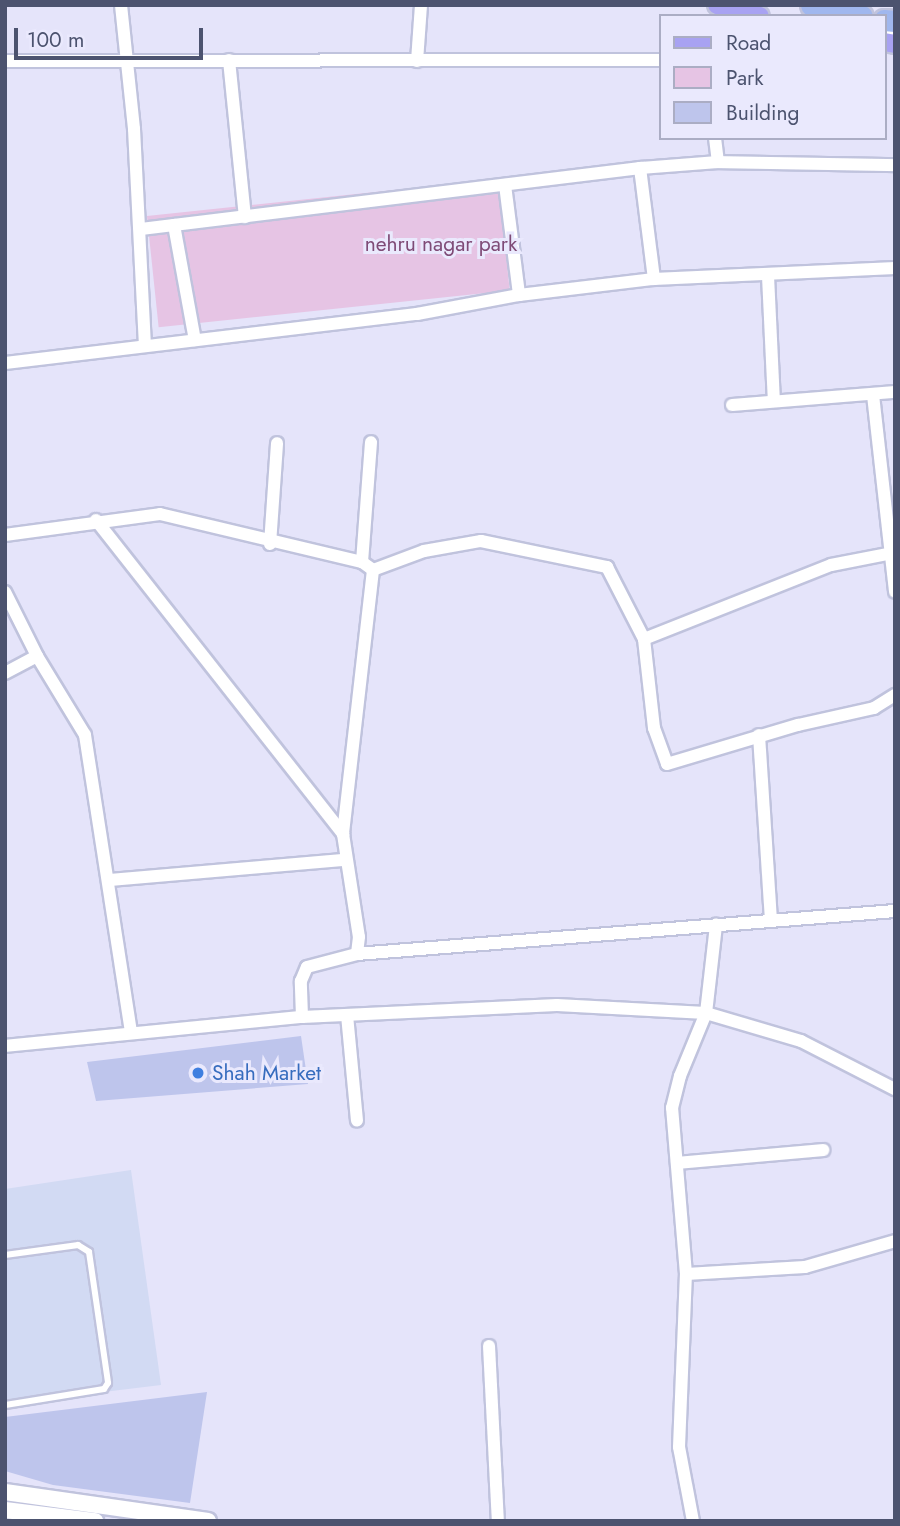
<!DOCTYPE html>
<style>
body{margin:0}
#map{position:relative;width:900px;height:1526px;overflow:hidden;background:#e5e4fa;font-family:Jost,sans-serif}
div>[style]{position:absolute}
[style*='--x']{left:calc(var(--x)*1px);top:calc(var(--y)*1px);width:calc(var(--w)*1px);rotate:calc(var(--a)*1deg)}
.commercial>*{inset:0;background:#d2daf3}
.green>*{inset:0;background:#e6c4e4;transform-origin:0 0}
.building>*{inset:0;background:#bec5ec}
.roads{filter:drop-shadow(2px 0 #c0c3dd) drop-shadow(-2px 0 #c0c3dd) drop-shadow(0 2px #c0c3dd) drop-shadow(0 -2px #c0c3dd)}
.lane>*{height:6px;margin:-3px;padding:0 3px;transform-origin:3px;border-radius:3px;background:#fff}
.street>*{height:12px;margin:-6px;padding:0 6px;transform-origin:6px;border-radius:6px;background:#fff}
.secondary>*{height:16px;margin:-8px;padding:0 8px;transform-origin:8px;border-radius:8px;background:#fff}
.primary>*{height:18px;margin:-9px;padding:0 9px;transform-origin:9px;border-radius:9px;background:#a8a2f2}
.highway>*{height:21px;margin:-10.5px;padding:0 10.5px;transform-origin:10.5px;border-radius:10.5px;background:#a0b7ee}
.dots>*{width:19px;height:19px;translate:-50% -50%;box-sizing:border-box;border:4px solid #eae9fd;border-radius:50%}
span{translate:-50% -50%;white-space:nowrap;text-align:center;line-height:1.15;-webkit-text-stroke:6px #eae9fd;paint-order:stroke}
.park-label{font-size:21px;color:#7f4b77}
.shop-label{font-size:21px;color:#366cbe}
.left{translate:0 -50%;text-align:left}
.frame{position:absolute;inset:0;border:7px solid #4c536f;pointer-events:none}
.legend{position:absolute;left:659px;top:14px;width:228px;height:126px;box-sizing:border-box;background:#eae9fd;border:2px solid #abadc4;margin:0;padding:9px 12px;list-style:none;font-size:21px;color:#4c536f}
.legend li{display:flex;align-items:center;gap:14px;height:35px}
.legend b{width:35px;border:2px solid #abadc4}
.scale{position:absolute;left:14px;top:28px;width:189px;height:32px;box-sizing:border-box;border:4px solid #4c536f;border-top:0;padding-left:9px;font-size:21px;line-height:24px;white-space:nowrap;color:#4c536f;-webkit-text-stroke:5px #eae9fd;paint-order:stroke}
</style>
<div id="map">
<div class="commercial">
<i style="clip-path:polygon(131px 1170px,161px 1385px,5px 1404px,5px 1189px)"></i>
</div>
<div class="green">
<i style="left:498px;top:179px;width:112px;height:353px;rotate:84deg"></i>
</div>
<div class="building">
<i style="clip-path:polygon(301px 1036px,308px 1084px,96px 1101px,87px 1062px)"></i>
<i style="clip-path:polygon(207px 1392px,190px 1503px,53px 1485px,5px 1471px,5px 1417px)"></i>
</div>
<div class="roads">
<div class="lane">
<i style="--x:5;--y:1255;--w:74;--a:-7.8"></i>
<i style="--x:78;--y:1245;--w:13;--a:32"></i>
<i style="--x:89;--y:1252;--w:132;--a:81.7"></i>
<i style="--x:108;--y:1383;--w:7;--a:124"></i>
<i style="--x:104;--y:1389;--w:100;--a:170.8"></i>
</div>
<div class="street">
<i style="--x:121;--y:5;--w:125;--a:84"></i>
<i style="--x:134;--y:129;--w:216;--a:87.1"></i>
<i style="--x:884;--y:28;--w:13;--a:32"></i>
<i style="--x:229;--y:60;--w:158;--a:84.2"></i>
<i style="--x:5;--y:61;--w:655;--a:-0.09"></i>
<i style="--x:417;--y:61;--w:56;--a:-85.9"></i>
<i style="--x:715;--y:138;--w:24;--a:83"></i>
<i style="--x:640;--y:168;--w:112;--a:82.8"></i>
<i style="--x:505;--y:185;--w:111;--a:82.7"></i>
<i style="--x:174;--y:225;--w:117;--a:79.7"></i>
<i style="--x:141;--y:229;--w:503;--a:-6.97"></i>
<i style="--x:640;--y:168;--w:78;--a:-4.4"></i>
<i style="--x:718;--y:162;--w:177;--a:1"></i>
<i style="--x:768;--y:276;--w:125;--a:87.3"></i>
<i style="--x:5;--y:363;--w:415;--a:-6.8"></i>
<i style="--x:417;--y:314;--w:104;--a:-10.6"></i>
<i style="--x:519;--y:295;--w:136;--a:-6.8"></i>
<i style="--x:654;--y:279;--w:241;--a:-2.6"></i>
<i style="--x:873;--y:395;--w:198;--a:83.6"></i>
<i style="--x:732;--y:405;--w:164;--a:-4.6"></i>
<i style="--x:96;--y:520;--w:400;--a:51.8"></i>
<i style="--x:5;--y:535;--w:156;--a:-7.7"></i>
<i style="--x:160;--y:514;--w:208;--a:13.4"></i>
<i style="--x:362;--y:562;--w:14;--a:36"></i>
<i style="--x:373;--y:570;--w:266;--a:96.5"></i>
<i style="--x:343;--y:834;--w:104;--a:81.2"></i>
<i style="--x:359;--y:937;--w:17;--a:97"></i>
<i style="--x:270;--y:544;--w:101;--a:-86"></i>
<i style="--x:362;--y:562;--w:120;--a:-85.7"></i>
<i style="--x:373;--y:570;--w:54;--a:-20.4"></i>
<i style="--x:424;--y:551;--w:58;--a:-10"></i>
<i style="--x:481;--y:541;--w:129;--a:11.7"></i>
<i style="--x:607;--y:567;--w:81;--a:62.8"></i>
<i style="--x:644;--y:639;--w:90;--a:83.6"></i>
<i style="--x:654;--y:728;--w:38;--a:70"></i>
<i style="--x:667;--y:764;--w:137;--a:-16.6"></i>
<i style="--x:798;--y:725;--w:78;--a:-12.6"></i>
<i style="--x:874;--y:708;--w:25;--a:-32"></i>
<i style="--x:5;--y:592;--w:72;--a:63.4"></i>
<i style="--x:37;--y:656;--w:92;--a:58.7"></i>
<i style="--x:85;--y:735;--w:300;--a:81.2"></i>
<i style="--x:644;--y:639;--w:201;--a:-21.6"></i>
<i style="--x:831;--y:565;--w:62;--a:-11.1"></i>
<i style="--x:5;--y:673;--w:36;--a:-28"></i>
<i style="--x:759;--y:735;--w:184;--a:86.3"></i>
<i style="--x:110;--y:880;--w:236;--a:-4.9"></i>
<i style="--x:347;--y:1015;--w:106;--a:84.6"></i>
<i style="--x:302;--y:1017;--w:255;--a:-2.7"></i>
<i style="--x:557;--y:1005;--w:149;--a:3.1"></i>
<i style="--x:706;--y:1013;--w:99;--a:16.4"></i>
<i style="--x:801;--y:1041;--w:106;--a:27.1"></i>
<i style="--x:5;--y:1046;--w:298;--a:-5.6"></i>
<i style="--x:302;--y:1017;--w:36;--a:-92"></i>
<i style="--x:301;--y:981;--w:15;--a:-67"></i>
<i style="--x:307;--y:967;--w:52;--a:-14.6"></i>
<i style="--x:357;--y:954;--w:540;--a:-4.57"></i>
<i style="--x:677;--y:1163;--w:147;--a:-5.1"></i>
<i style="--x:686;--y:1274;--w:119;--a:-3.4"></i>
<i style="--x:805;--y:1267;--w:94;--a:-16.1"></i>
<i style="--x:489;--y:1346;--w:175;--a:87.1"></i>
<i style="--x:693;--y:1521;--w:75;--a:-100.7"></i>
<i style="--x:679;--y:1447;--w:173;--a:-87.7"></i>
<i style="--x:686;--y:1274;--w:167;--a:-94.8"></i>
<i style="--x:672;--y:1108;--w:33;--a:-76"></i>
<i style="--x:680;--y:1076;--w:68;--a:-67.6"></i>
<i style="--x:706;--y:1013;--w:89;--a:-83.5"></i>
</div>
<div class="secondary">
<i style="--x:5;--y:1492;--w:205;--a:8.1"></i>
<i style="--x:5;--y:1510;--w:91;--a:7"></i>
</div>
<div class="primary">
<i style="--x:717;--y:5;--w:44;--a:14.3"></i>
<i style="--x:884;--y:42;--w:11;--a:10"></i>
</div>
<div class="highway">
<i style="--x:811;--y:5;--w:52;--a:12.2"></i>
<i style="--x:884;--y:20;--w:11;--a:5"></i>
</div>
</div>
<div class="dots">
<i style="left:198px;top:1073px;background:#3f7fe0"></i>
</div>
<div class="park-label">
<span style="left:441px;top:244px">nehru nagar park</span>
</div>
<div class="shop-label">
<span class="left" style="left:212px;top:1073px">Shah Market</span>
</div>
<div class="frame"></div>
<ul class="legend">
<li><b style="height:9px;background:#a8a2f2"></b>Road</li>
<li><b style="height:19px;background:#e6c4e4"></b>Park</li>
<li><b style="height:19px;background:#bec5ec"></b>Building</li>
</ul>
<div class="scale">100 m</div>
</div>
